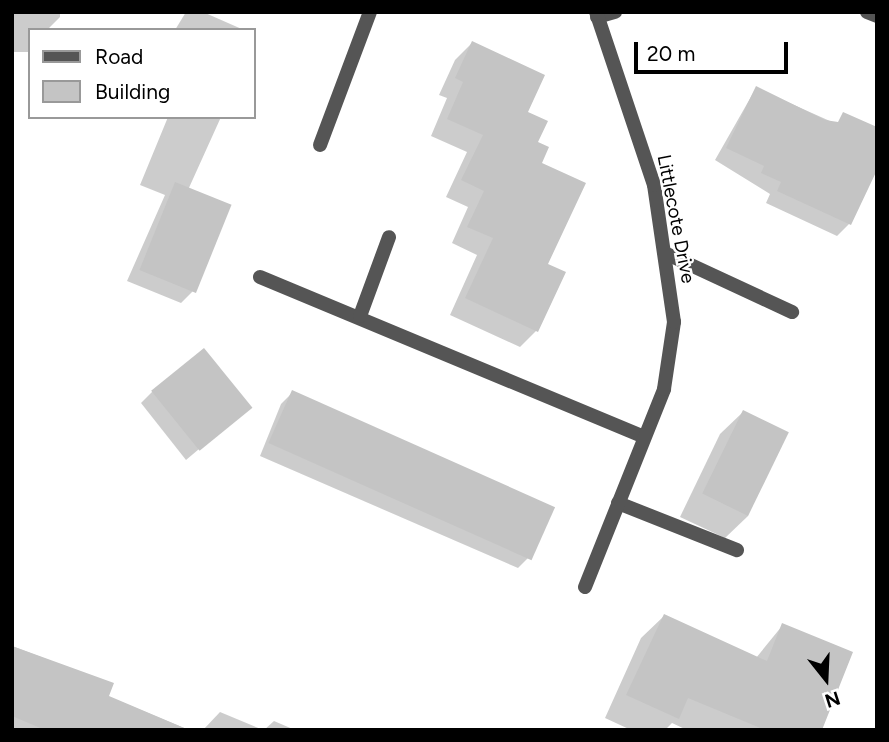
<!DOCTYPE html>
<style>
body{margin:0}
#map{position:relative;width:889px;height:742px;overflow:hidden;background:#fff;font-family:Figtree,sans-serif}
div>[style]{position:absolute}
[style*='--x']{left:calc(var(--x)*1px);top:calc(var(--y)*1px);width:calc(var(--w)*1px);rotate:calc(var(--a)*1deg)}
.shadow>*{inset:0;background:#0003}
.building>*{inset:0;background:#c4c4c4;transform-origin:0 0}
.service>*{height:14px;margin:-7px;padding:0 7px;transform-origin:7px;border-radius:7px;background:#555}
.minor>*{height:14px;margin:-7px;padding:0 7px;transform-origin:7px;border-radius:7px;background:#555}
span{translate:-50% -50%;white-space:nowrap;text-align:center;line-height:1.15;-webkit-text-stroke:5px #fff;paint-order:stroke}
.street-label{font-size:19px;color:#000}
.frame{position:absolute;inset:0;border:14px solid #000;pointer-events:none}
.legend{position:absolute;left:28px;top:28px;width:228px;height:91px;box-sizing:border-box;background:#fff;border:2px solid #999;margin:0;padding:9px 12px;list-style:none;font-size:21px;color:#000}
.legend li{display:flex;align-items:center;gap:14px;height:35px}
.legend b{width:35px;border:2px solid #999}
.north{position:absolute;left:791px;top:644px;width:70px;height:70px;-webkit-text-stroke:5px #fff;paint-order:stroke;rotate:162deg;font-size:19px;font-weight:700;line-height:28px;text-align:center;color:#000}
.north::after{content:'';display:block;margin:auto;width:24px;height:32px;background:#000;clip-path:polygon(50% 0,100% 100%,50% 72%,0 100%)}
.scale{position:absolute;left:634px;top:42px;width:154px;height:32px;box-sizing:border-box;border:4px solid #000;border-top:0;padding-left:9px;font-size:21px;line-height:24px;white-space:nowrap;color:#000;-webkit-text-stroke:5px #fff;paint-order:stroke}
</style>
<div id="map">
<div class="shadow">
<i style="clip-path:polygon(12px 12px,60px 12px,60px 17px,48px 29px,30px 30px,30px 52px,12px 52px)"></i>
<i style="clip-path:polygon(186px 12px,203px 12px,244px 30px,175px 30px)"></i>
<i style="clip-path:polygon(472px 43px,526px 112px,539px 164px,546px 265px,536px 331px,520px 347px,450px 315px,477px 255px,452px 243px,468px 207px,446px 197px,467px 152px,431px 136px,447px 98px,439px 95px,455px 60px)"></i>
<i style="clip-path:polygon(756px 88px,877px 142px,849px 224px,837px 236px,766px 203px,770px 194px,715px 160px)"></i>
<i style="clip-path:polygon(168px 117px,221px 117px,188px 190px,193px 291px,181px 303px,127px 281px,165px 195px,140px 185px)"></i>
<i style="clip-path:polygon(153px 391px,249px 407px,186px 460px,141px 403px)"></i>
<i style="clip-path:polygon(293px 392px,530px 556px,518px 568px,260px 456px,281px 404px)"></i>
<i style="clip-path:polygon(743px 412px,748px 516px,725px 538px,680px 517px,720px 434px)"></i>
<i style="clip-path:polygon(664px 616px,756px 658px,782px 626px,820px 730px,687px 730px,672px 723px,665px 730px,631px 730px,605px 718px,641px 638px)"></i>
<i style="clip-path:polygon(12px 646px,112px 684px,107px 696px,189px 730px,12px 730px)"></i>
<i style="clip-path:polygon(220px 712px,263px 730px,203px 730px)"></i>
<i style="clip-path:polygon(274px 721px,295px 730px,264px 730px)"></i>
</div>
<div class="building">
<i style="clip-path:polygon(472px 41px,545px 75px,528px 112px,548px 121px,538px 142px,549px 147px,542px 163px,586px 183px,548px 264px,566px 272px,538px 332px,465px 298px,493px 238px,467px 227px,484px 191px,461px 180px,483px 135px,447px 119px,463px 82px,455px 78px)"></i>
<i style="clip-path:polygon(756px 86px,825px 120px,838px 122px,843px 112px,877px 127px,877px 170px,851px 225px,777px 191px,781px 182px,761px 173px,764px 166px,726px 148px)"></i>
<i style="left:175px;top:182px;width:61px;height:95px;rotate:22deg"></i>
<i style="left:204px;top:348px;width:77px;height:68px;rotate:51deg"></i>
<i style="left:292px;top:390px;width:288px;height:58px;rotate:24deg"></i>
<i style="left:743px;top:410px;width:51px;height:93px;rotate:26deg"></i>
<i style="clip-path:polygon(664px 614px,767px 661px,782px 623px,853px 652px,822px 730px,765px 730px,688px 698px,679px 719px,626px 695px)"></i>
<i style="clip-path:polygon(12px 646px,114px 683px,109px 696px,189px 730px,45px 730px,12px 716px)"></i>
</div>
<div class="service">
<i style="--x:867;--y:12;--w:11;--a:22"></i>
<i style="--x:597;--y:17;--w:19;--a:-16"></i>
<i style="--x:320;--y:145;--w:142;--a:-69.4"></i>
<i style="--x:667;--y:254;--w:138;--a:24.9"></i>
<i style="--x:618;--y:503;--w:128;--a:21.6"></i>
</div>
<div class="minor">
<i style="--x:260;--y:277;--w:416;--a:22.6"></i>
<i style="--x:360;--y:316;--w:84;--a:-69.8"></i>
<i style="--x:585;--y:587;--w:213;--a:-68.2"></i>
<i style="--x:664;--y:389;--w:68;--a:-81.5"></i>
<i style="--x:674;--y:322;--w:138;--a:-98.3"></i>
<i style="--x:654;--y:185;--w:182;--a:-108.5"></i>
</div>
<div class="street-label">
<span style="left:676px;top:219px;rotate:79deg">Littlecote Drive</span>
</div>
<div class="frame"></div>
<ul class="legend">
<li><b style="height:9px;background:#555"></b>Road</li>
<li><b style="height:19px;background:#c4c4c4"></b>Building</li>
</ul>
<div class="north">N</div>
<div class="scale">20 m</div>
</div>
